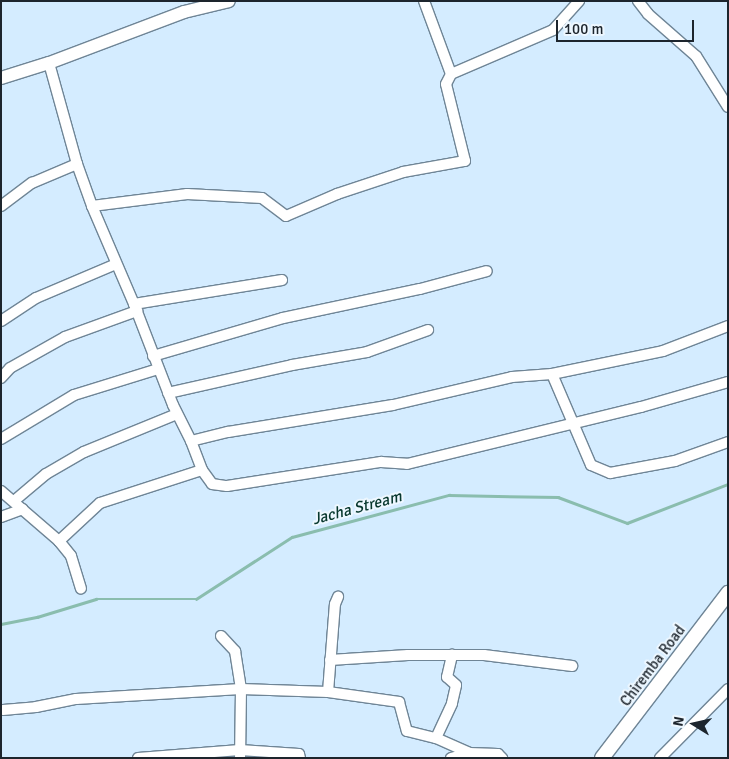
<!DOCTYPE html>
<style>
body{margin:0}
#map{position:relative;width:729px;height:759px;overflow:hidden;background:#d4ecff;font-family:Signika,sans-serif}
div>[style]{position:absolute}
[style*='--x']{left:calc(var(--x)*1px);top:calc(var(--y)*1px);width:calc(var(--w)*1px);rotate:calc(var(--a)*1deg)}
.stream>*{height:2.5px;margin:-1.25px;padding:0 1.25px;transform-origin:1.25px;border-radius:1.25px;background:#8abdae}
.roads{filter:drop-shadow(1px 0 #6f8596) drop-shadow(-1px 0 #6f8596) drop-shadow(0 1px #6f8596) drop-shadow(0 -1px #6f8596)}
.minor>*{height:10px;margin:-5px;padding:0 5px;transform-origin:5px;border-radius:5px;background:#fff}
.tertiary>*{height:12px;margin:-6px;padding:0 6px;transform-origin:6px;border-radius:6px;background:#fff}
.secondary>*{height:14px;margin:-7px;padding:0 7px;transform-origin:7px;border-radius:7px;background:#fff}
span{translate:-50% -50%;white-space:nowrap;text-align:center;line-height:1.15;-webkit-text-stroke:4px #edf7ff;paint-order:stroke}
.street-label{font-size:15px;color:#1d252d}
.water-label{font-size:16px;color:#08382e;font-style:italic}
.frame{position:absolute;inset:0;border:2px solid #1d252d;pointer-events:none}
.north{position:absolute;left:669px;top:699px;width:50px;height:50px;-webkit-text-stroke:4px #edf7ff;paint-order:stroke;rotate:280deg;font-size:14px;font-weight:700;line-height:20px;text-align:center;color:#1d252d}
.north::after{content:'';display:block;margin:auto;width:18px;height:22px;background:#1d252d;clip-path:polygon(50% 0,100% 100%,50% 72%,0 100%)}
.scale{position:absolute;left:556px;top:20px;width:138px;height:22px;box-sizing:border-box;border:2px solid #1d252d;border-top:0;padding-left:6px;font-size:15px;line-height:18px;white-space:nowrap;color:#1d252d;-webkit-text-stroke:4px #edf7ff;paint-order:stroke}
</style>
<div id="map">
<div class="stream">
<i style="--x:1;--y:624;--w:37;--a:-11"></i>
<i style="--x:37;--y:617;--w:62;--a:-17"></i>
<i style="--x:96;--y:599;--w:100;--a:0"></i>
<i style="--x:196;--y:599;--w:114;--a:-32.9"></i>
<i style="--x:292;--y:537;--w:163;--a:-15"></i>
<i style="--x:449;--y:495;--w:109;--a:1.1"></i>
<i style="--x:558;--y:497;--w:74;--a:20.6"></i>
<i style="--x:627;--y:523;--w:108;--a:-21.1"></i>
</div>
<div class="roads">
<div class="minor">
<i style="--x:638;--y:1;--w:16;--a:52"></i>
<i style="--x:648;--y:14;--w:64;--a:41.2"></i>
<i style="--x:696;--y:56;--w:60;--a:57.9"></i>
<i style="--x:49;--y:63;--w:105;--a:74.5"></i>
<i style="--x:77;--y:164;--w:45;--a:70.3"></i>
<i style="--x:92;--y:206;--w:107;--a:66.8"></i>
<i style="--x:134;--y:304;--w:108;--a:68.9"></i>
<i style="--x:173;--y:405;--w:40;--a:63.4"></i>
<i style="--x:191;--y:441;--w:31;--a:69"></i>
<i style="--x:202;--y:470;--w:17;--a:54"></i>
<i style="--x:212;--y:484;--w:15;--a:8"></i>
<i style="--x:227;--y:486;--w:156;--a:-8.9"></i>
<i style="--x:381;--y:462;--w:26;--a:4"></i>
<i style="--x:407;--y:464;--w:241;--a:-13.7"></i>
<i style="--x:641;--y:407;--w:91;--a:-16"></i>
<i style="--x:451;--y:74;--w:111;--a:-23.3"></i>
<i style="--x:553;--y:30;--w:39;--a:-48"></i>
<i style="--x:1;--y:206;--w:39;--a:-37"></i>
<i style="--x:32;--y:183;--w:49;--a:-22.9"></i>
<i style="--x:92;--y:206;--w:96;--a:-7.2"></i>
<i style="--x:187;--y:194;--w:75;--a:3.1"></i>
<i style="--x:262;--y:198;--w:30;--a:37"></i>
<i style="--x:286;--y:216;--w:56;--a:-23.3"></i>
<i style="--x:337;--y:194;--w:70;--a:-18.4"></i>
<i style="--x:403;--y:172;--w:63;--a:-10.1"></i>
<i style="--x:465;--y:161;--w:79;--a:-103.9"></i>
<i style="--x:446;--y:84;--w:11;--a:-63"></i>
<i style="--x:451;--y:74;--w:78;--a:-110.3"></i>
<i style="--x:134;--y:304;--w:150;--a:-9.2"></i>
<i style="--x:1;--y:321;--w:42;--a:-33.3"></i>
<i style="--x:36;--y:298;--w:87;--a:-23"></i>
<i style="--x:153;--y:356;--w:135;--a:-16.3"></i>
<i style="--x:283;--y:318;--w:140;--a:-12"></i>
<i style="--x:420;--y:289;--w:69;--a:-15"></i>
<i style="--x:552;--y:374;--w:99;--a:66.8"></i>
<i style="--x:591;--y:465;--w:21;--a:23"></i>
<i style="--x:610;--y:473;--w:66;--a:-10.5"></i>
<i style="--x:675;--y:461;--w:56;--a:-19.7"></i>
<i style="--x:1;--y:378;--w:13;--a:-48"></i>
<i style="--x:10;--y:368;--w:63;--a:-29.4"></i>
<i style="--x:65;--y:337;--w:77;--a:-19.9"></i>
<i style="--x:168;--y:393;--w:127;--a:-12.7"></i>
<i style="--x:292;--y:365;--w:76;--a:-9.8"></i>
<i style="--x:367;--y:352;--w:65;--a:-19.8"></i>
<i style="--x:1;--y:439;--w:85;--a:-31.1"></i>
<i style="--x:74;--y:395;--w:88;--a:-17.2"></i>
<i style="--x:191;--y:441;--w:38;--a:-14"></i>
<i style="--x:228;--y:432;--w:167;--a:-9.3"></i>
<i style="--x:393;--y:405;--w:122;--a:-13.2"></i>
<i style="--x:512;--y:377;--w:40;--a:-4.3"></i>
<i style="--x:552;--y:374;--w:113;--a:-11.7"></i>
<i style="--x:663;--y:351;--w:70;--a:-21"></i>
<i style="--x:1;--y:491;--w:77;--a:40.8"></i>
<i style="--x:59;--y:541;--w:19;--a:51"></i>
<i style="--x:71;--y:556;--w:34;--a:73"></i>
<i style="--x:14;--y:501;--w:42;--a:-40.2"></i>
<i style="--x:46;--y:474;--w:44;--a:-30.1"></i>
<i style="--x:84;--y:452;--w:100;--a:-22.2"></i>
<i style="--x:1;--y:517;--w:23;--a:-20"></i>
<i style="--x:59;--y:541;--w:56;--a:-42.8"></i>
<i style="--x:100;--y:503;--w:107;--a:-17.9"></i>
<i style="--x:221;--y:636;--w:21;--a:47"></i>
<i style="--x:235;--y:651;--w:38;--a:81"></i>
<i style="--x:241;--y:689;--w:69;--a:90.8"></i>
<i style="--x:330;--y:660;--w:78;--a:-3.7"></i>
<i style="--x:408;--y:655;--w:76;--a:0"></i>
<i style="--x:484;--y:655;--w:89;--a:7.1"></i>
<i style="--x:328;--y:692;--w:88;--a:-85.5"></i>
<i style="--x:335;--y:604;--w:8;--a:-67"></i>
<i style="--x:3;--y:710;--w:33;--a:-5"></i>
<i style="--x:36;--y:707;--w:41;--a:-11.3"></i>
<i style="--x:76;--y:699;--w:165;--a:-3.5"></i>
<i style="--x:241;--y:689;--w:87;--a:2"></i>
<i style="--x:328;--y:692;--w:72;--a:8"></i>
<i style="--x:399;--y:702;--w:30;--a:75"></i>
<i style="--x:407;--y:731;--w:30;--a:14"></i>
<i style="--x:436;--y:738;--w:36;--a:24"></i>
<i style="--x:436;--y:738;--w:38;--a:-65"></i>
<i style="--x:452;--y:703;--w:18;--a:-77"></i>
<i style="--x:456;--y:685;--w:12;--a:-138"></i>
<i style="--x:447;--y:677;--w:23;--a:-77"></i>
<i style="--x:138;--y:758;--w:102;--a:-4.5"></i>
<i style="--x:240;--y:750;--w:59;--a:3.9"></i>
<i style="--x:299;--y:754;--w:4;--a:76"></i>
<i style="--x:451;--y:758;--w:19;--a:-16"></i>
<i style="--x:469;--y:753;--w:29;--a:2"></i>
<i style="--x:498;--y:754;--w:6;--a:45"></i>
<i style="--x:660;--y:758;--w:97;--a:-45.4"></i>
</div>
<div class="tertiary">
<i style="--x:1;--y:78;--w:50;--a:-17.4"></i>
<i style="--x:49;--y:63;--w:144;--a:-20.7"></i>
<i style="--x:184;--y:12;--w:46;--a:-13.7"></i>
</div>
<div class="secondary">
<i style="--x:602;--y:758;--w:208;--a:-52.6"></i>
</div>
</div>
<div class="street-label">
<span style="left:653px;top:666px;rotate:-53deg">Chiremba Road</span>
</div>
<div class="water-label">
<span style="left:357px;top:508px;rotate:-15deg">Jacha Stream</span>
</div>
<div class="frame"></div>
<div class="north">N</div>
<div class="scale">100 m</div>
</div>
